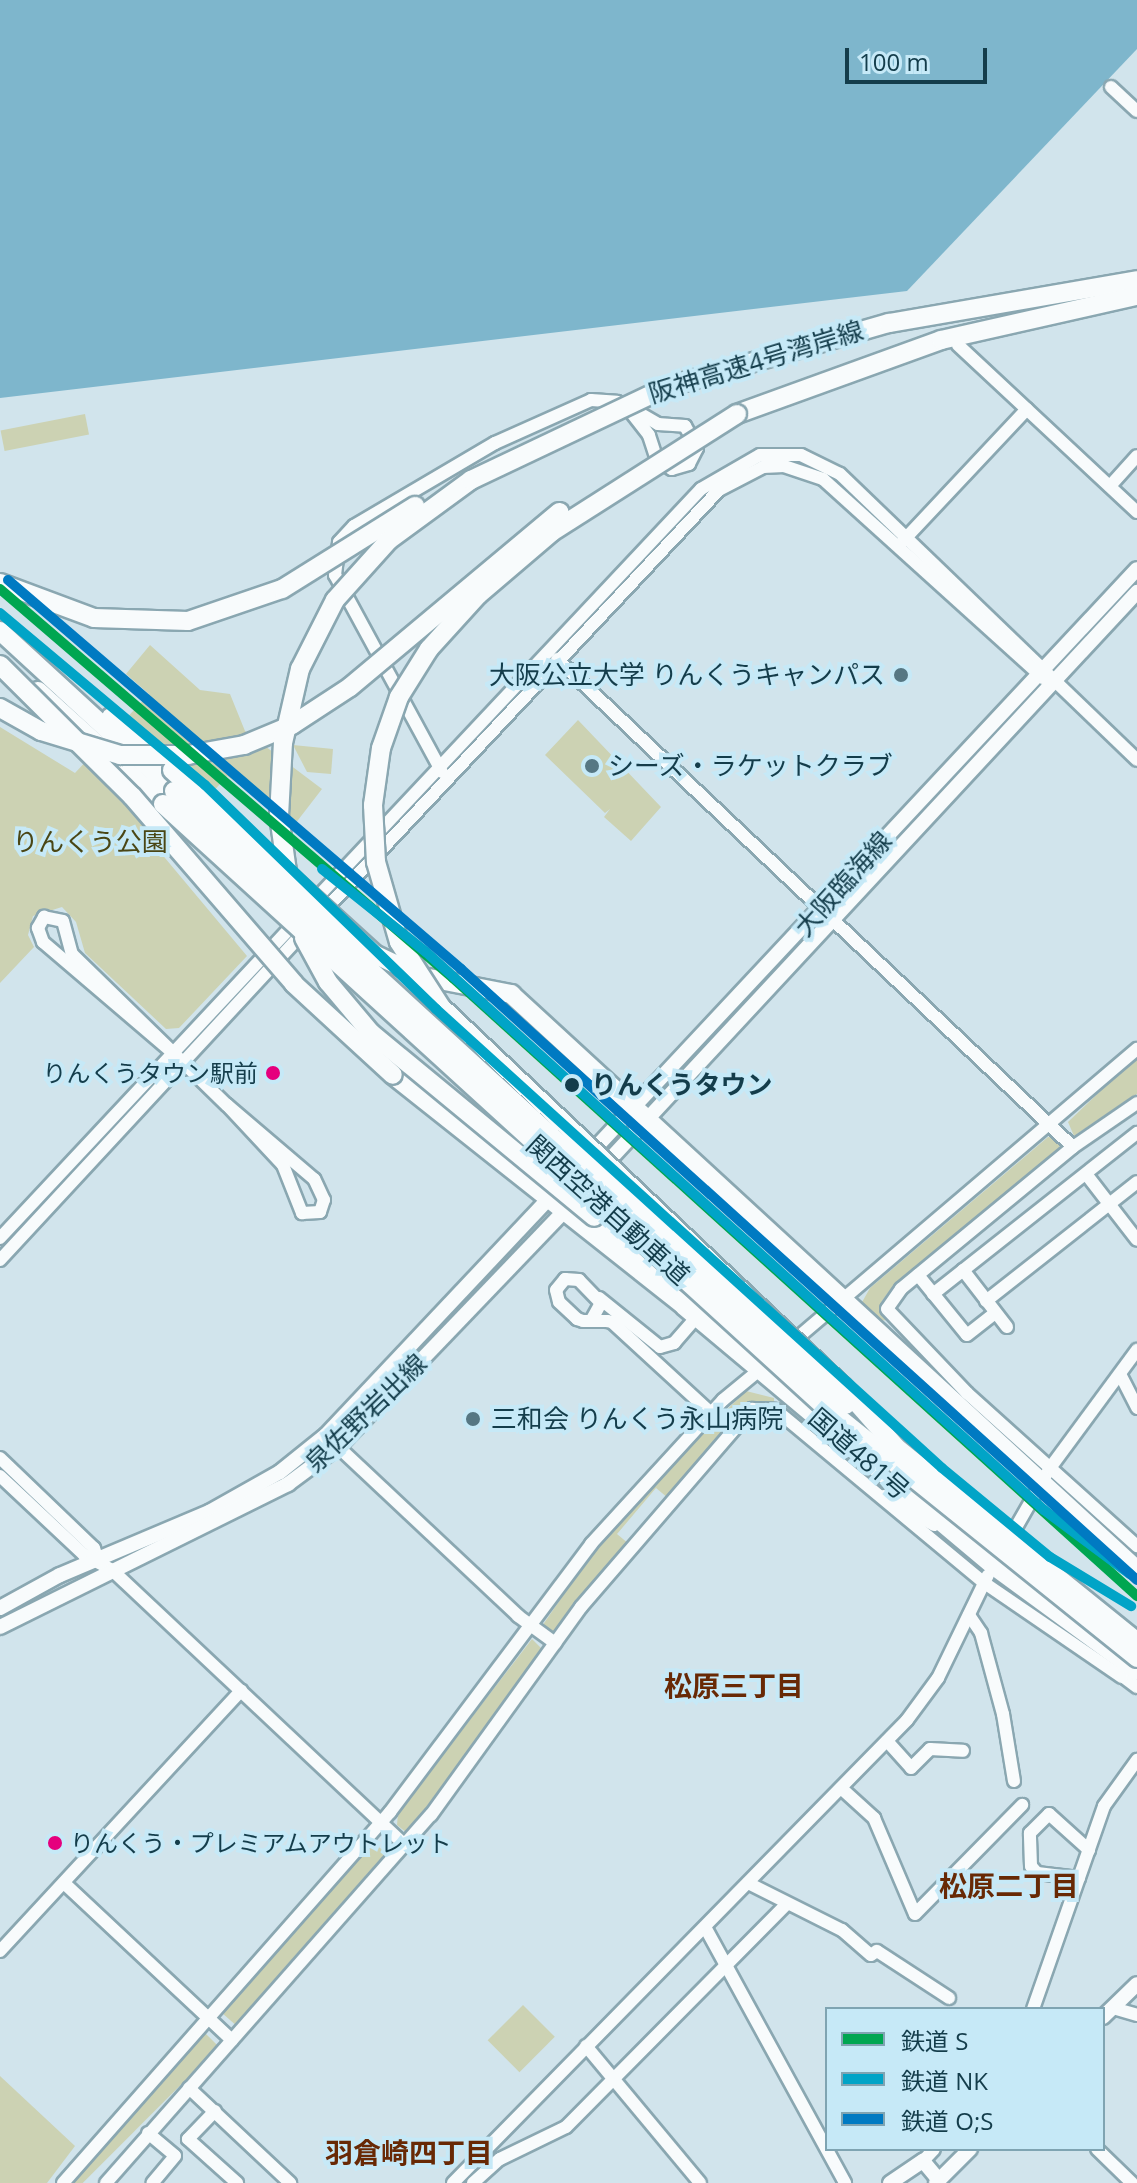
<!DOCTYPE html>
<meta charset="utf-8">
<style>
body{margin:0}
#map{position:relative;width:1137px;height:2183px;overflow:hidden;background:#d1e4ec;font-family:"Open Sans","Noto Sans JP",sans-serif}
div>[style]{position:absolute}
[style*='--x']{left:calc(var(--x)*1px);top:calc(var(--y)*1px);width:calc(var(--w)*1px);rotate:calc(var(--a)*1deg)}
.green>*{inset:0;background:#ccd2b3;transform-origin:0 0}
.water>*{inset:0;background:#7eb6cc}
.roads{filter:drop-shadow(2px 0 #8aa7b1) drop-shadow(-2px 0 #8aa7b1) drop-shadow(0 2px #8aa7b1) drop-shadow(0 -2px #8aa7b1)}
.minor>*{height:12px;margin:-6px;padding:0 6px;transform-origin:6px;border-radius:6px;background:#f8fbfc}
.major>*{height:14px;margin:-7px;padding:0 7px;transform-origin:7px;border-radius:7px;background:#f8fbfc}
.highway>*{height:18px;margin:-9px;padding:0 9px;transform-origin:9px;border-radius:9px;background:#f8fbfc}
.bridges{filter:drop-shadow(2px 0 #8aa7b1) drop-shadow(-2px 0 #8aa7b1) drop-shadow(0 2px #8aa7b1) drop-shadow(0 -2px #8aa7b1)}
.highway-bridge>*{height:18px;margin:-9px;padding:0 9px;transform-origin:9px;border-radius:9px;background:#f8fbfc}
.rail-1>*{height:10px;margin:-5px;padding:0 5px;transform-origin:5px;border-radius:5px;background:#00a651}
.rail-2>*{height:10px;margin:-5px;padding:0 5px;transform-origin:5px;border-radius:5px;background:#01a4c7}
.rail-3>*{height:10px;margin:-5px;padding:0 5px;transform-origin:5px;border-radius:5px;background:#007ac2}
.dots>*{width:22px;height:22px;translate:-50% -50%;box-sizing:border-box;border:4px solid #c6e9f7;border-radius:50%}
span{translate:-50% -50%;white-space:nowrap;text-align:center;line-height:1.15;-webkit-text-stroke:8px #c6e9f7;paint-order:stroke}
.bus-label{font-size:24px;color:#143d4b}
.right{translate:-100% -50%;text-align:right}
.left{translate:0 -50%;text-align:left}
.street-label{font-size:26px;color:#143d4b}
.poi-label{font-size:26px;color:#143d4b}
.park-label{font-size:26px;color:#4a4615}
.stop-label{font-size:26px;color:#143d4b;font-weight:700}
.neighbourhood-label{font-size:28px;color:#682905;font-weight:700}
.legend{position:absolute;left:825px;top:2007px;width:280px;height:144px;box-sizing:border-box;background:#c6e9f7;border:2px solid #7fa4b2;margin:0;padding:10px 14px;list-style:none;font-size:24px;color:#143d4b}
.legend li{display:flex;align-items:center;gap:16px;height:40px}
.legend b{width:40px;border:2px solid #7fa4b2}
.scale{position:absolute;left:845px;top:48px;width:142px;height:36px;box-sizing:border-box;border:4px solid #143d4b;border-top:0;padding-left:10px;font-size:24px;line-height:28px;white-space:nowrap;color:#143d4b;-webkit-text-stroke:6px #c6e9f7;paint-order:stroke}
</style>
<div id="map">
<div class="green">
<i style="left:85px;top:414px;width:21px;height:86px;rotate:79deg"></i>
<i style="clip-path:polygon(150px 645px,200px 690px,230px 694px,245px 731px,322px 789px,295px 824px,227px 776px,160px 852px,247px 956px,179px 1028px,166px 1029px,85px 953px,76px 922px,62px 907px,33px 916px,28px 935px,34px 947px,0 983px,0 727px,75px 773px,149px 694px,126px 674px)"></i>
<i style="clip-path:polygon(578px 720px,661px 807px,631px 841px,604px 817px,610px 809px,605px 813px,545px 755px)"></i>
<i style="clip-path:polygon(293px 745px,333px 749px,331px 774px,307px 772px)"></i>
<i style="clip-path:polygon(1137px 1056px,1137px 1094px,1074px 1136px,1068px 1122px)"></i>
<i style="clip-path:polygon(1048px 1137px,1057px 1138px,1061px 1151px,890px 1290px,882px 1301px,888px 1320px,877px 1321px,861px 1304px,870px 1288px)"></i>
<i style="clip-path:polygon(746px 1391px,774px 1398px,774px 1403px,745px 1405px,668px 1498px,656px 1488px,617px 1534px,629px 1544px,557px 1633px,542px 1626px,587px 1561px,663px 1472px)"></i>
<i style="clip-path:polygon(532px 1639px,544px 1651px,407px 1833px,397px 1825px,398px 1813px)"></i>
<i style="clip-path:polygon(372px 1842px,384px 1851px,392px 1842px,394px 1849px,238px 2027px,222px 2013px)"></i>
<i style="left:523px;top:2005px;width:45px;height:50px;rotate:45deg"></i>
<i style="left:204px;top:2032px;width:21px;height:201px;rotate:45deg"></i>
<i style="clip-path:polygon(0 2076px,75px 2146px,47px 2183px,0 2183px)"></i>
</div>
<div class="water">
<i style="clip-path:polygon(0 0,1137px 0,1137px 49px,907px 291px,0 398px)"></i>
</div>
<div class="roads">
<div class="minor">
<i style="--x:1111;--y:87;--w:35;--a:43"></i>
<i style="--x:958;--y:345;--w:245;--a:43"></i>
<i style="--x:1110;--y:486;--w:40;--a:-48"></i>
<i style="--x:903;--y:541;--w:181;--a:-46.8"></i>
<i style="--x:557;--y:659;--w:710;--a:43.4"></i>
<i style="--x:442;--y:772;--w:224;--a:-118.5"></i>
<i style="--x:335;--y:575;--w:33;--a:-83"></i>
<i style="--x:339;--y:542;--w:22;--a:-47"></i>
<i style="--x:354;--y:526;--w:164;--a:-30.5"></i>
<i style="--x:495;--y:443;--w:105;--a:-24.1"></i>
<i style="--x:591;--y:400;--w:26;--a:4"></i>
<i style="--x:617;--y:402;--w:25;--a:27"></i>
<i style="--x:639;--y:413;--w:22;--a:30"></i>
<i style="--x:658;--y:424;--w:27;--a:4"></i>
<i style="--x:685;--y:426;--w:25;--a:61"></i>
<i style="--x:697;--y:448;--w:18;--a:117"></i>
<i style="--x:689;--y:464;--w:18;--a:164"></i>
<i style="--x:672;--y:469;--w:17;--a:-149"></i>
<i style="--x:657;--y:460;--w:26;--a:-108"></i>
<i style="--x:649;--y:435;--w:34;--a:-128"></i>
<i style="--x:311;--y:904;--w:569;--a:-46.78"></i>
<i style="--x:701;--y:489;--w:68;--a:-30"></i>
<i style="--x:760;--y:455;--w:41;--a:0"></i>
<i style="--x:801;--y:455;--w:43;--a:26"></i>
<i style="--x:840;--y:474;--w:412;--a:43.9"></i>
<i style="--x:320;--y:915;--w:583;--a:-46.81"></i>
<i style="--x:719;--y:490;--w:50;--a:-27.6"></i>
<i style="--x:763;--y:467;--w:21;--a:-3"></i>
<i style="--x:784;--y:466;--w:41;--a:18.4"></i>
<i style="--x:823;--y:479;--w:298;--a:42.1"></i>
<i style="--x:173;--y:1053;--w:171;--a:-139.5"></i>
<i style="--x:43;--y:942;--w:15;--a:-110"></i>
<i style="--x:38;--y:928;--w:13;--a:-61"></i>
<i style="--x:44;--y:917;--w:19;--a:12"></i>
<i style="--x:63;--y:921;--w:34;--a:75"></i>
<i style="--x:72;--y:954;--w:216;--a:44.3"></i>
<i style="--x:227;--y:1105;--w:82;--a:47"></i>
<i style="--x:283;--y:1165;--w:52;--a:68.4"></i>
<i style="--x:302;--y:1213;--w:18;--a:-3"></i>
<i style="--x:320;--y:1212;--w:13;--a:-72"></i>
<i style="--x:324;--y:1200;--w:23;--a:-115"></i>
<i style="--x:314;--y:1179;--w:114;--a:-139.6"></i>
<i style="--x:1137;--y:1103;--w:78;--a:145.5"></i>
<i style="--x:1073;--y:1147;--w:223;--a:140.5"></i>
<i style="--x:901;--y:1289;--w:24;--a:125"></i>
<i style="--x:887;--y:1309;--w:116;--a:46.4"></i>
<i style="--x:967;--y:1393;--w:229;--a:42"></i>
<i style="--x:1086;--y:1174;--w:83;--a:52.3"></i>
<i style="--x:0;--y:1238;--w:438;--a:-46.9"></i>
<i style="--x:0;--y:1260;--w:449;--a:-47.2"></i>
<i style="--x:963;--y:1270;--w:72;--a:52.3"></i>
<i style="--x:918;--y:1275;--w:77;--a:50.8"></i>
<i style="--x:967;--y:1335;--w:36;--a:-38"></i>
<i style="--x:933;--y:1294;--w:260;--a:-38.3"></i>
<i style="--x:599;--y:1298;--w:78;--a:38.8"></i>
<i style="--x:660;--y:1347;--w:15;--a:-16"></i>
<i style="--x:674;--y:1343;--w:35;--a:-49"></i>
<i style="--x:986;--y:1301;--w:192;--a:-38.2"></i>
<i style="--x:591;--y:1321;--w:21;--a:-61"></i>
<i style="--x:601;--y:1303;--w:32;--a:-134"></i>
<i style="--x:579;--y:1280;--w:14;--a:-176"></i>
<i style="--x:565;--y:1279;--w:14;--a:129"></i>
<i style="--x:556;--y:1290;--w:12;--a:76"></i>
<i style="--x:559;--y:1302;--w:25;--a:43"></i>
<i style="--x:577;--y:1319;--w:6;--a:18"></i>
<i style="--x:583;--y:1321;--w:24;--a:0"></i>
<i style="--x:607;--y:1321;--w:5;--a:11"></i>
<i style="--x:612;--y:1322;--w:134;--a:42.6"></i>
<i style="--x:789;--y:1345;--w:457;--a:-40.4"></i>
<i style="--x:1121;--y:1376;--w:36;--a:63"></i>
<i style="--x:333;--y:1442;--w:254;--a:43.2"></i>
<i style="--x:518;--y:1616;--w:46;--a:36.1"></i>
<i style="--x:0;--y:1458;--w:130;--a:43.8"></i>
<i style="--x:94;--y:1548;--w:10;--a:73"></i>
<i style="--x:0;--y:1476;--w:115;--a:43.2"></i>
<i style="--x:84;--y:1555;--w:32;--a:28"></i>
<i style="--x:112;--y:1570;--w:402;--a:43.2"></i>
<i style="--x:884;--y:1496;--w:58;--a:30.1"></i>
<i style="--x:1007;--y:1543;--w:86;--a:-60.2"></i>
<i style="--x:1050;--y:1468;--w:147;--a:-53.6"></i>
<i style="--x:969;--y:1615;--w:22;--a:56"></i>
<i style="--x:981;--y:1633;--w:84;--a:74.8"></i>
<i style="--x:1003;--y:1714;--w:68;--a:80.7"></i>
<i style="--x:1117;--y:1672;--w:25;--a:37"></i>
<i style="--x:887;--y:1741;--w:36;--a:48"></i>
<i style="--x:911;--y:1768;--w:27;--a:-45"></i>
<i style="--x:930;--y:1749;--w:33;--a:3"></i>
<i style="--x:841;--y:1788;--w:45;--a:42.3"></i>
<i style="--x:874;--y:1818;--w:104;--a:66.9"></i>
<i style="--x:915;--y:1914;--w:153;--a:-45.5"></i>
<i style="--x:1079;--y:1878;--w:42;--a:-173.2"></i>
<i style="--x:1037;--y:1873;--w:9;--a:-131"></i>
<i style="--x:1031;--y:1866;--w:33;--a:-92"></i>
<i style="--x:1030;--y:1833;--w:27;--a:-45"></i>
<i style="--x:1049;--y:1814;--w:54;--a:42"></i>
<i style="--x:64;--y:1883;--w:230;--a:43.1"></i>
<i style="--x:748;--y:1883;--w:105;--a:26.6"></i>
<i style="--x:842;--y:1930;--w:38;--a:41"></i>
<i style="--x:871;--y:1955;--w:7;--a:-34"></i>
<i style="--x:877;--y:1951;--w:86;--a:33.1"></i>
<i style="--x:705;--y:1927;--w:292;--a:61.3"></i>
<i style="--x:0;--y:1951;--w:355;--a:-47.2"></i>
<i style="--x:1113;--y:2008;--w:25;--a:16"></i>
<i style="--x:1033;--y:2009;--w:215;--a:-70.7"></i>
<i style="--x:1104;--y:1806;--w:57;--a:-54.3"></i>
<i style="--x:586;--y:2046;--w:178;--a:50.2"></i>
<i style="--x:189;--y:2088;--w:139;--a:43.2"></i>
<i style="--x:215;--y:2111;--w:39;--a:134"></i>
<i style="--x:188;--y:2139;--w:66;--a:41.9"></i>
<i style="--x:148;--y:2133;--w:35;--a:40"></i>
<i style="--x:175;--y:2156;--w:35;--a:130"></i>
<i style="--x:1097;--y:2149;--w:49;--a:44.2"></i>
<i style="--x:923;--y:2161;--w:16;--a:-47"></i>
<i style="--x:63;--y:2183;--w:495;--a:-48.6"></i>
<i style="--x:390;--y:1812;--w:335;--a:-53.1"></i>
<i style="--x:591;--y:1544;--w:195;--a:-47.5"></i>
<i style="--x:723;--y:1400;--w:52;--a:-39.5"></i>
<i style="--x:106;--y:2183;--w:491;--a:-48.6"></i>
<i style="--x:431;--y:1815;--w:256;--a:-54.2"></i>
<i style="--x:581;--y:1607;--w:262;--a:-49.2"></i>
<i style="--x:752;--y:1409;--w:24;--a:2"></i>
<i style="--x:776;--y:1410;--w:269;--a:39.7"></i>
<i style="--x:983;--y:1582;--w:168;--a:34.4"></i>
<i style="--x:453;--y:2183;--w:648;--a:-45.56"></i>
<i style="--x:907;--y:1720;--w:52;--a:-53.6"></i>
<i style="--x:938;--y:1678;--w:114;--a:-64.1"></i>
<i style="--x:473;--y:2183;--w:36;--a:-42"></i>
<i style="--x:500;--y:2159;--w:73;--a:-25.9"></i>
<i style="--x:566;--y:2127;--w:313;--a:-45.3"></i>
</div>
<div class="major">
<i style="--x:587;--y:1157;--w:805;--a:-46.91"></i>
<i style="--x:601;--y:1169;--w:788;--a:-47.11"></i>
<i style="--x:0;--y:1608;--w:68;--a:-28.8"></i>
<i style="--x:60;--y:1575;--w:162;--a:-22.9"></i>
<i style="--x:209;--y:1512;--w:81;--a:-29.4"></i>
<i style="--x:280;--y:1472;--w:59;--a:-38.8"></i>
<i style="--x:326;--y:1435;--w:332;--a:-46.7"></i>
<i style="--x:0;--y:1627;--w:322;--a:-26.4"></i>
<i style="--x:288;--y:1484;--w:62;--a:-36.5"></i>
<i style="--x:338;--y:1447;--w:334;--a:-46.2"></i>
<i style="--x:1103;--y:2017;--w:47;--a:-44.1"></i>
<i style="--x:890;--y:2183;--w:40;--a:-34"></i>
<i style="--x:923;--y:2161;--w:25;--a:50"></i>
<i style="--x:936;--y:2183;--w:48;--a:-45"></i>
</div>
<div class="highway">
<i style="--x:667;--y:387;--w:231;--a:-16.1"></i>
<i style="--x:889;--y:323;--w:252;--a:-9.8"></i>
<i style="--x:737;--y:414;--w:217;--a:-19.9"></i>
<i style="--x:941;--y:340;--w:201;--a:-12.7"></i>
<i style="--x:0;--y:631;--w:236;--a:42.6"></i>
<i style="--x:38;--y:691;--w:169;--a:42.1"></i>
<i style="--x:111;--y:717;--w:67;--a:41.3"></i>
<i style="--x:429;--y:978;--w:84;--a:11"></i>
<i style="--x:511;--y:994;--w:851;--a:42.62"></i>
<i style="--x:393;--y:1075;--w:372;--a:38.4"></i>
<i style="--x:684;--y:1306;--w:405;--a:40"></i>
<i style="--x:994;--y:1566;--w:177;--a:36.3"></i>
<i style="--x:594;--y:1217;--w:82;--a:39.1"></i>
</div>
</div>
<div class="bridges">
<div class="highway-bridge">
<i style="--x:737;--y:414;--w:219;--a:147.5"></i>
<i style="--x:552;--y:532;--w:97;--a:139.6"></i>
<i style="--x:478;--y:595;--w:73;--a:132.2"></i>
<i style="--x:429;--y:649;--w:57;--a:122"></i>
<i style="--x:399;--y:697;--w:54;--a:109.4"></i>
<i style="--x:381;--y:748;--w:58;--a:98"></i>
<i style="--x:373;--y:805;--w:57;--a:87"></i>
<i style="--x:376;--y:862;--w:83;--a:74"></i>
<i style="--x:399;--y:942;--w:77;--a:57.1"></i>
<i style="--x:441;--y:1007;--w:553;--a:43.39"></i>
<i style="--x:843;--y:1387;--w:79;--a:48.6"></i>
<i style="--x:0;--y:583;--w:100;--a:20.4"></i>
<i style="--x:94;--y:618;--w:94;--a:1.8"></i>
<i style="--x:188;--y:621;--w:99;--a:-18.8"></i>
<i style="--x:282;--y:589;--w:157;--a:-32"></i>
<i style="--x:0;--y:665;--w:186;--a:44.8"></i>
<i style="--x:132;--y:796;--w:248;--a:49.2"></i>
<i style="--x:294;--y:984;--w:134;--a:42.6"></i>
<i style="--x:0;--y:708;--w:47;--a:29.3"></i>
<i style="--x:41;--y:731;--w:83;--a:16.9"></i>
<i style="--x:120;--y:755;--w:68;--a:0"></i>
<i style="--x:188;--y:755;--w:57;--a:-10.1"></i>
<i style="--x:244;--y:745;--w:52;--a:-22.6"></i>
<i style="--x:292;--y:725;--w:69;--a:-33.2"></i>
<i style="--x:350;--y:687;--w:273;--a:-39.9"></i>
<i style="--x:172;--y:770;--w:273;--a:42.3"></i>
<i style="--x:374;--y:954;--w:51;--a:25.6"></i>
<i style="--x:174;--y:791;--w:910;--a:42.42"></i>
<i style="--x:163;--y:804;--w:894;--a:42.33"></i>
<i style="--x:824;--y:1406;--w:402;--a:38.8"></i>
<i style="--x:291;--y:899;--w:84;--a:-98.2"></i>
<i style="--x:279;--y:816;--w:73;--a:-86.9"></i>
<i style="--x:283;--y:743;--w:76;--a:-77.1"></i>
<i style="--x:300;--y:669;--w:77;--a:-63.1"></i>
<i style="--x:335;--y:600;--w:81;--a:-48"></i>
<i style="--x:389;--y:540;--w:102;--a:-36.2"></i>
<i style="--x:471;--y:480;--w:217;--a:-25.4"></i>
<i style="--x:304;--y:938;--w:50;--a:61.4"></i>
<i style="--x:328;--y:982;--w:67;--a:49.9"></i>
<i style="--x:371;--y:1033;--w:289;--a:39.5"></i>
<i style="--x:887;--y:1440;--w:321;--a:38.9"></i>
</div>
</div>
<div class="rail-1">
<i style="--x:0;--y:589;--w:597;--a:40.65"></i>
<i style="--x:453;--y:978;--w:922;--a:42.1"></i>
</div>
<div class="rail-2">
<i style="--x:0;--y:613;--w:268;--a:40"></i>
<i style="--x:205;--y:785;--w:322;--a:44.1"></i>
<i style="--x:436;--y:1009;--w:683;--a:42.21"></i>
<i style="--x:942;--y:1468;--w:140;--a:39.5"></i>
<i style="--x:1050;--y:1557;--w:95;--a:31.2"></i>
<i style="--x:322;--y:869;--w:133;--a:38.6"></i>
<i style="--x:426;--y:952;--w:833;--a:42.08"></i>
<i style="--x:1044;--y:1510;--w:107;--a:36.7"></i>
</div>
<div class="rail-3">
<i style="--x:8;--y:580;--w:597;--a:40.65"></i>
<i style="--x:461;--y:969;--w:911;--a:42.11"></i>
</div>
<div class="dots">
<i style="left:901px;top:675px;background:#567783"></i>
<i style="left:592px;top:766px;background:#567783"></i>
<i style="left:273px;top:1073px;background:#e5007d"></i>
<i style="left:572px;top:1085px;background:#143d4b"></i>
<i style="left:473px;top:1419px;background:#567783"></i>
<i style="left:55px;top:1843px;background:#e5007d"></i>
</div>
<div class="bus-label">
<span class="right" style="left:258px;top:1073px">りんくうタウン駅前</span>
<span class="left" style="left:70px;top:1843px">りんくう・プレミアムアウトレット</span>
</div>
<div class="street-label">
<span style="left:756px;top:362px;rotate:-17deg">阪神高速4号湾岸線</span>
<span style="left:843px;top:884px;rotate:-48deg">大阪臨海線</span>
<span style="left:608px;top:1210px;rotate:42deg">関西空港自動車道</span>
<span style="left:366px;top:1413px;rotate:-44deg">泉佐野岩出線</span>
<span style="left:859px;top:1454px;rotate:41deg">国道481号</span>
</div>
<div class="poi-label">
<span class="right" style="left:885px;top:675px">大阪公立大学 りんくうキャンパス</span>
<span class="left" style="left:608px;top:766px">シーズ・ラケットクラブ</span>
<span class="left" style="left:491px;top:1419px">三和会 りんくう永山病院</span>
</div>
<div class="park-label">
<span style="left:90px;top:842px">りんくう公園</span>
</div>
<div class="stop-label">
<span class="left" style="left:591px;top:1085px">りんくうタウン</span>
</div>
<div class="neighbourhood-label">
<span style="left:734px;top:1685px">松原三丁目</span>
<span style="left:1009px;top:1885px">松原二丁目</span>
<span style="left:409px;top:2152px">羽倉崎四丁目</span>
</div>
<ul class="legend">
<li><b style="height:10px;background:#00a651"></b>鉄道 S</li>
<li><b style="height:10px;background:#01a4c7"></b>鉄道 NK</li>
<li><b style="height:10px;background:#007ac2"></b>鉄道 O;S</li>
</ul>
<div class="scale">100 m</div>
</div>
